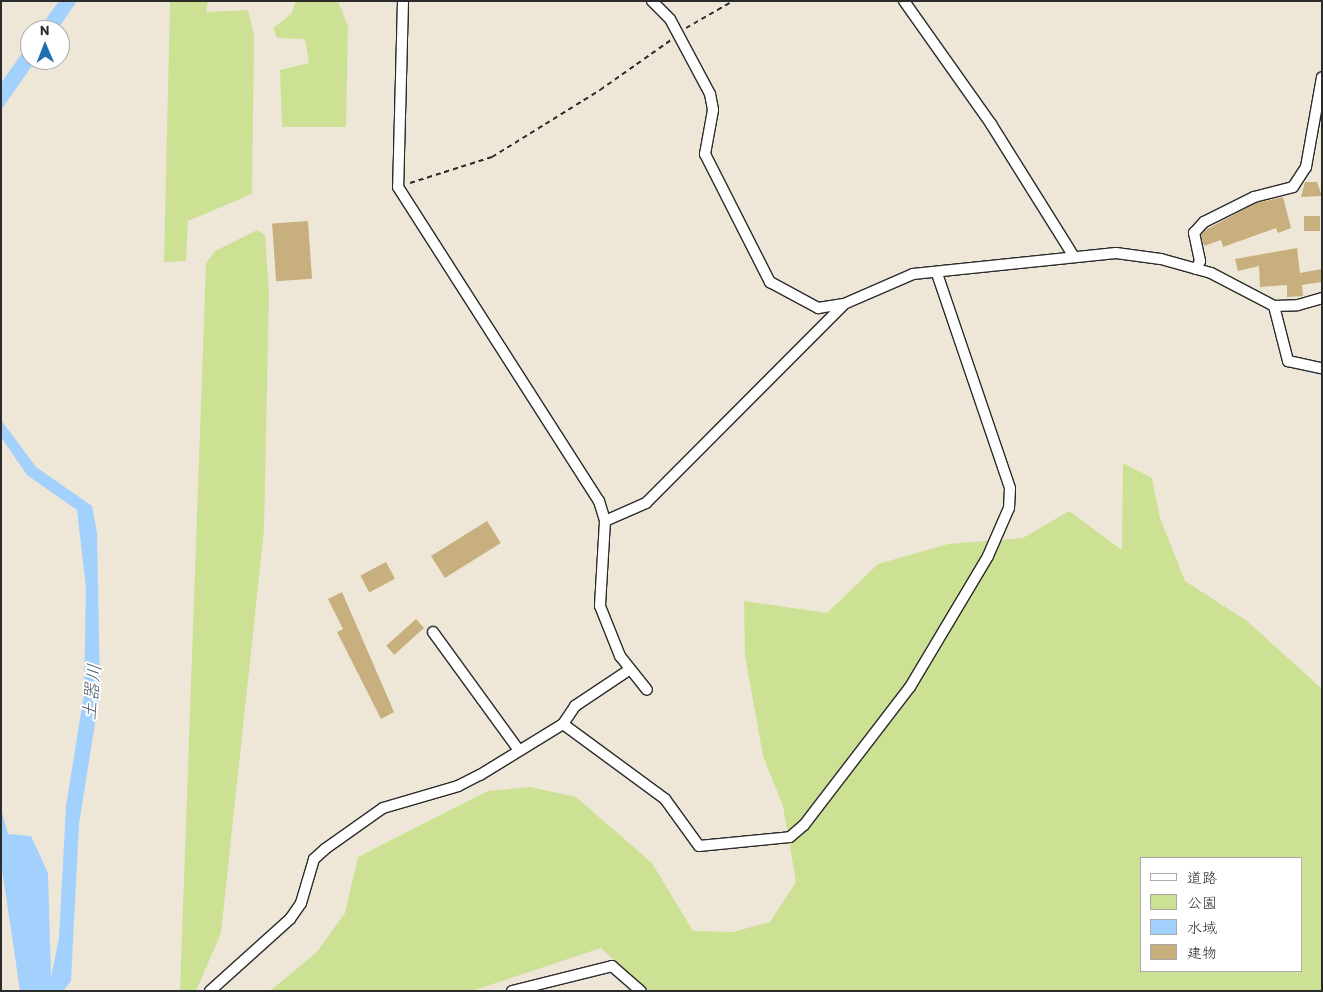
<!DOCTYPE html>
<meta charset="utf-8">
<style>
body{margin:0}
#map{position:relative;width:1323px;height:992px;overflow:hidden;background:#eee7d8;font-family:Itim,"Klee One",sans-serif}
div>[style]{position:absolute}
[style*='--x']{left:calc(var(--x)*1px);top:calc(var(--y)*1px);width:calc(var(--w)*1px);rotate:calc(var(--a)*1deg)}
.green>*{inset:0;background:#cde195}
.water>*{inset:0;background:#a2d1fe}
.stream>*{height:3px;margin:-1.5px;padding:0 1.5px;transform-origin:1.5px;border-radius:1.5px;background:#a2d1fe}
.building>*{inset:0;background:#c7af7e;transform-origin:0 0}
.path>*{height:2px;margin-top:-1px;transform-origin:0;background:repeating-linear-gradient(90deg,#2b2b2b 0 5px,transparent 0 9px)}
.roads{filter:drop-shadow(1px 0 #2b2b2b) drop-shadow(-1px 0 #2b2b2b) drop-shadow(0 1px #2b2b2b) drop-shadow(0 -1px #2b2b2b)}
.street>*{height:10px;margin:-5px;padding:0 5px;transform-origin:5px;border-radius:5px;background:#fff}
span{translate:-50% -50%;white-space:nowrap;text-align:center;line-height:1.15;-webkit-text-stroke:4px #fff;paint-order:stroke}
.water-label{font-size:19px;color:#4f5d6a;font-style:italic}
.frame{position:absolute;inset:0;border:2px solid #2b2b2b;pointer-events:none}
.legend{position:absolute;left:1140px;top:857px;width:162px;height:115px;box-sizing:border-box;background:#fff;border:1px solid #aaa;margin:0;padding:6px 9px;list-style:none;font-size:15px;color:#2b2b2b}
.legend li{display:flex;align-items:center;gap:10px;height:25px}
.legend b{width:25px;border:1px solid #aaa}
.north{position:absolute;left:20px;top:20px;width:50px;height:50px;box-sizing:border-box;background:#fff;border:1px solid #aaa;border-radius:50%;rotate:359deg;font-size:14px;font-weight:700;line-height:20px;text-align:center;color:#2b2b2b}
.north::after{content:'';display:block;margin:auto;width:18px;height:22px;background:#1f6fb2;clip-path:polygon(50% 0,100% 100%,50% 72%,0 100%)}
</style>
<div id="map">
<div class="green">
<i style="clip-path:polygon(170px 1px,208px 1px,206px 12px,248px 10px,254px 34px,252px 194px,188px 221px,186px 261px,164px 262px)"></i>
<i style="clip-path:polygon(296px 1px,338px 1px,348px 26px,346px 127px,282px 127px,280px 70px,309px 63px,305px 39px,277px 38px,273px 28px,291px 14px)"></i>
<i style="clip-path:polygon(257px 230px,265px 235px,269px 293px,264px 530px,221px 933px,196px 991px,180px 991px,206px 263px,215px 251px)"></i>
<i style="clip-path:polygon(evenodd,1123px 463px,1152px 478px,1160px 518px,1185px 581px,1247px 621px,1322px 689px,1322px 991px,647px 991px,601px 948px,472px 991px,270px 991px,317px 952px,345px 913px,358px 857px,488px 791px,530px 787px,576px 797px,652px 863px,693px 931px,733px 932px,770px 922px,796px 882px,783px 806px,763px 756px,745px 656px,744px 601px,827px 613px,878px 564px,948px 544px,1023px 538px,1069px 511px,1122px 550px,1123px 463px,1142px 858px,1302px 858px,1302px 971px,1142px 971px,1142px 858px)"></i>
</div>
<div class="water">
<i style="clip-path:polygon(59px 1px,77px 1px,57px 30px,38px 30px)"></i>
<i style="clip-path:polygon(30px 42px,30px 60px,36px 60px,1px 110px,1px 83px)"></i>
<i style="clip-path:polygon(1px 420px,36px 467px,92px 506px,97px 533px,100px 692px,79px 824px,71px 981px,63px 991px,20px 991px,1px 862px,1px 809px,8px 834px,31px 836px,48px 873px,51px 977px,59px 938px,66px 806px,84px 694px,86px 588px,77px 510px,27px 475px,1px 437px)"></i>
</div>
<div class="stream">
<i style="--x:1303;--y:369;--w:18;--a:13"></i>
</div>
<div class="building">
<i style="clip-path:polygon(1305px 182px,1317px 182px,1322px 196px,1301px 197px)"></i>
<i style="clip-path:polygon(1283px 197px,1291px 228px,1278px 233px,1276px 228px,1223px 247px,1221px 240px,1204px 246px,1201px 235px,1207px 229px,1256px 203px)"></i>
<i style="left:1304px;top:216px;width:16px;height:15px"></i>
<i style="left:308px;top:221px;width:58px;height:36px;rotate:86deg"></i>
<i style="clip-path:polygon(1297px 248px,1300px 273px,1322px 269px,1322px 282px,1302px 285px,1303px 296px,1287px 297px,1287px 285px,1260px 287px,1259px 266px,1238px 271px,1235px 259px)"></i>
<i style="left:487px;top:521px;width:26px;height:66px;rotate:58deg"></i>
<i style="left:386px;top:562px;width:19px;height:29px;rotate:62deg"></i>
<i style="clip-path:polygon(342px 592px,394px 712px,381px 719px,337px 632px,343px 629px,328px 599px)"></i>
<i style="left:416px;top:619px;width:12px;height:40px;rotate:48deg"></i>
</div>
<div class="path">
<i style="--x:686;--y:28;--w:54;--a:-29.9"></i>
<i style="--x:410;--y:183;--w:86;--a:-17.6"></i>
<i style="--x:492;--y:157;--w:127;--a:-31.8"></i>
<i style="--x:600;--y:90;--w:87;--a:-35.2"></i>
</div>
<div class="roads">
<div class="street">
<i style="--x:403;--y:1;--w:186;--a:91.5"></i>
<i style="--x:398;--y:187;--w:373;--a:57.4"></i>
<i style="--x:599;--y:501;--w:21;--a:73"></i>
<i style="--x:605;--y:521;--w:85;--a:93.4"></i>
<i style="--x:600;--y:606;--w:54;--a:68.2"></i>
<i style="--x:620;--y:656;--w:43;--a:51.5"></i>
<i style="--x:652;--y:1;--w:25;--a:45"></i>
<i style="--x:670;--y:19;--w:85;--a:61.9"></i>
<i style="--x:710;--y:94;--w:16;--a:79"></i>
<i style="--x:713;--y:110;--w:45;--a:100.3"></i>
<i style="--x:705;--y:154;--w:144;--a:63.1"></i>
<i style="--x:770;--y:282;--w:55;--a:28.4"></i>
<i style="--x:818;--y:308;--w:26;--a:-9"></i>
<i style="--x:904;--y:1;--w:151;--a:54.7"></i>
<i style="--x:991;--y:124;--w:155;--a:58"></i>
<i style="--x:1196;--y:269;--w:9;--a:-63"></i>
<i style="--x:1200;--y:261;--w:29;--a:-102"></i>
<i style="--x:1194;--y:233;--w:15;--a:-48"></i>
<i style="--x:1204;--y:222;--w:56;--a:-26.6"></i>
<i style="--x:1254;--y:197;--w:40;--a:-14.4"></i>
<i style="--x:1293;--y:187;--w:24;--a:-57"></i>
<i style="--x:1306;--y:167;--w:91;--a:-79.9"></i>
<i style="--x:1274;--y:306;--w:57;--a:75.7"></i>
<i style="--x:1288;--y:361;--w:35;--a:12"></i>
<i style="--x:605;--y:521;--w:45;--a:-23.7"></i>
<i style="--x:646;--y:503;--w:281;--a:-45.1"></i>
<i style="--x:844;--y:304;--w:75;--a:-23.5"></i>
<i style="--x:913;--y:274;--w:204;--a:-5.9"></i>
<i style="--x:1116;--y:253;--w:45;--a:7.6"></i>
<i style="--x:1161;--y:259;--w:52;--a:15.6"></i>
<i style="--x:1211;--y:273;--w:71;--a:27.6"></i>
<i style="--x:1274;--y:306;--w:24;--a:-2"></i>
<i style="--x:1298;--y:305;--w:25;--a:-16"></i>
<i style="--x:433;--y:632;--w:145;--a:54"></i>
<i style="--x:563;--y:724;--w:127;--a:36.3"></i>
<i style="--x:665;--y:799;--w:58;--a:54.1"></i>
<i style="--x:699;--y:846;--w:91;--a:-5.6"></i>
<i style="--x:790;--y:837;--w:18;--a:-41"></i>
<i style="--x:804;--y:825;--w:174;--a:-52.5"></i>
<i style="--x:910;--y:687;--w:152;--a:-59.2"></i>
<i style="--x:988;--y:556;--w:52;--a:-66.4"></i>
<i style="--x:1009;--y:508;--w:20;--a:-87"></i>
<i style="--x:1010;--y:488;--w:227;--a:-108.8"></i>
<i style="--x:210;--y:991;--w:108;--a:-42"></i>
<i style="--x:290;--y:919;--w:19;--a:-55"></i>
<i style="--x:301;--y:903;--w:46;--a:-73.5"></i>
<i style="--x:314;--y:859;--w:15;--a:-42"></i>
<i style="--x:325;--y:849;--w:71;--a:-35.3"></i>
<i style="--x:383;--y:808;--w:78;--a:-16.3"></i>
<i style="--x:458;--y:786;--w:25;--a:-27"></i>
<i style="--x:480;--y:775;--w:97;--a:-31.6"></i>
<i style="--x:563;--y:724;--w:22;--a:-56"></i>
<i style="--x:575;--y:706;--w:65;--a:-33.7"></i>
<i style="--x:512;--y:991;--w:103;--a:-14"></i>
<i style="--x:612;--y:966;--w:38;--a:41"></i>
</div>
</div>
<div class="water-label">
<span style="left:92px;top:692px;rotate:-84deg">土器川</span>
</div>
<div class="frame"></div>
<ul class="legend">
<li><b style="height:6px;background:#fff"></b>道路</li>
<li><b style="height:14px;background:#cde195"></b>公園</li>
<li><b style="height:14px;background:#a2d1fe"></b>水域</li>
<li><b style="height:14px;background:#c7af7e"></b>建物</li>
</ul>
<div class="north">N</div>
</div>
